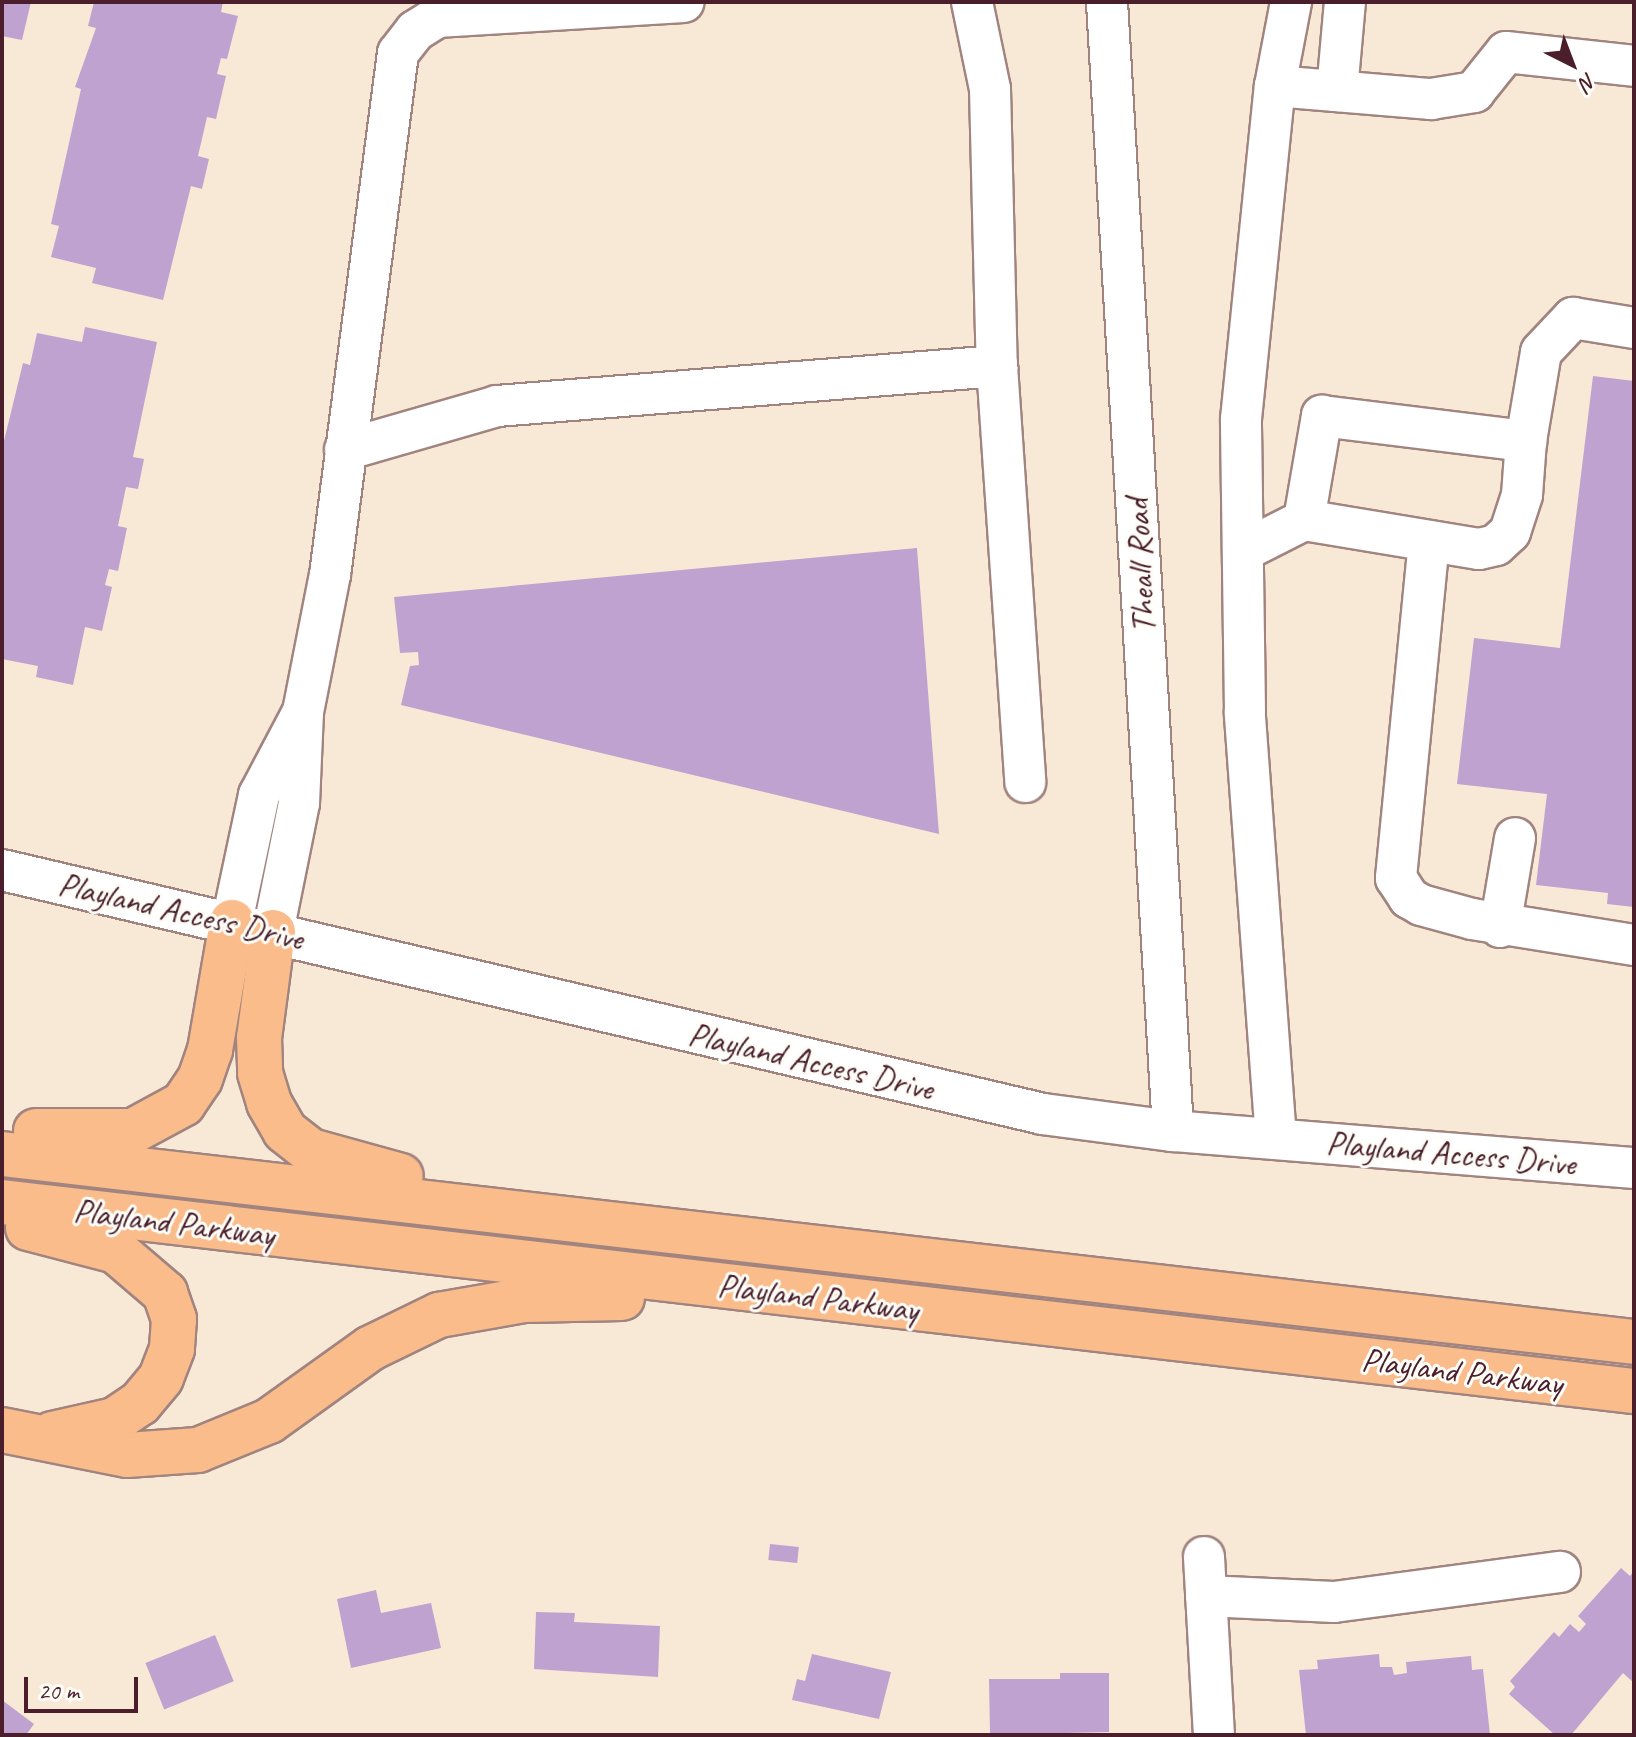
<!DOCTYPE html>
<style>
body{margin:0}
#map{position:relative;width:1636px;height:1737px;overflow:hidden;background:#f8e9d6;font-family:Caveat,sans-serif}
div>[style]{position:absolute}
[style*='--x']{left:calc(var(--x)*1px);top:calc(var(--y)*1px);width:calc(var(--w)*1px);rotate:calc(var(--a)*1deg)}
.building>*{inset:0;background:#bfa2cf;transform-origin:0 0}
.roads{filter:drop-shadow(2px 0 #a18480) drop-shadow(-2px 0 #a18480) drop-shadow(0 2px #a18480) drop-shadow(0 -2px #a18480)}
.minor>*{height:40px;margin:-20px;padding:0 20px;transform-origin:20px;border-radius:20px;background:#fff}
.major>*{height:44px;margin:-22px;padding:0 22px;transform-origin:22px;border-radius:22px;background:#f9bc8a}
span{translate:-50% -50%;white-space:nowrap;text-align:center;line-height:1.15;-webkit-text-stroke:6px #fdfcf7;paint-order:stroke}
.street-label{font-size:34px;color:#4a1f2b}
.frame{position:absolute;inset:0;border:4px solid #4a1f2b;pointer-events:none}
.north{position:absolute;left:1532px;top:24px;width:80px;height:80px;-webkit-text-stroke:6px #fdfcf7;paint-order:stroke;rotate:138deg;font-size:22px;font-weight:700;line-height:32px;text-align:center;color:#4a1f2b}
.north::after{content:'';display:block;margin:auto;width:28px;height:36px;background:#4a1f2b;clip-path:polygon(50% 0,100% 100%,50% 72%,0 100%)}
.scale{position:absolute;left:24px;top:1677px;width:114px;height:36px;box-sizing:border-box;border:4px solid #4a1f2b;border-top:0;padding-left:10px;font-size:24px;line-height:28px;white-space:nowrap;color:#4a1f2b;-webkit-text-stroke:6px #fdfcf7;paint-order:stroke}
</style>
<div id="map">
<div class="building">
<i style="clip-path:polygon(2px 2px,31px 2px,22px 40px,2px 36px)"></i>
<i style="clip-path:polygon(94px 2px,223px 2px,221px 12px,238px 16px,227px 59px,221px 58px,217px 74px,226px 76px,216px 119px,207px 117px,198px 156px,209px 159px,202px 189px,191px 186px,163px 300px,92px 283px,96px 268px,51px 257px,59px 226px,51px 224px,81px 89px,75px 87px,96px 28px,88px 26px)"></i>
<i style="clip-path:polygon(85px 327px,157px 342px,133px 457px,144px 459px,138px 489px,126px 487px,118px 526px,127px 528px,118px 571px,109px 569px,105px 585px,112px 587px,102px 631px,85px 627px,73px 685px,36px 677px,38px 666px,2px 659px,2px 449px,23px 363px,30px 365px,37px 333px,82px 342px)"></i>
<i style="clip-path:polygon(1593px 376px,1634px 381px,1634px 907px,1607px 904px,1608px 893px,1536px 885px,1547px 794px,1457px 784px,1474px 638px,1560px 648px)"></i>
<i style="clip-path:polygon(917px 548px,939px 834px,401px 705px,410px 666px,419px 665px,418px 652px,400px 653px,394px 597px)"></i>
<i style="left:770px;top:1544px;width:29px;height:16px;rotate:6deg"></i>
<i style="clip-path:polygon(1621px 1568px,1630px 1576px,1634px 1571px,1634px 1683px,1623px 1673px,1571px 1735px,1555px 1735px,1509px 1694px,1515px 1687px,1510px 1681px,1554px 1632px,1559px 1637px,1570px 1624px,1579px 1632px,1586px 1624px,1578px 1616px)"></i>
<i style="clip-path:polygon(376px 1590px,381px 1613px,431px 1603px,441px 1648px,351px 1668px,337px 1599px)"></i>
<i style="clip-path:polygon(536px 1612px,575px 1613px,574px 1622px,660px 1626px,658px 1677px,534px 1669px)"></i>
<i style="left:215px;top:1635px;width:50px;height:75px;rotate:68deg"></i>
<i style="clip-path:polygon(812px 1654px,891px 1672px,879px 1719px,792px 1700px,797px 1679px,805px 1681px)"></i>
<i style="clip-path:polygon(1379px 1654px,1380px 1667px,1392px 1667px,1394px 1675px,1407px 1673px,1406px 1662px,1471px 1656px,1472px 1670px,1483px 1669px,1490px 1735px,1306px 1735px,1299px 1670px,1318px 1669px,1317px 1660px)"></i>
<i style="clip-path:polygon(1060px 1673px,1109px 1673px,1109px 1732px,990px 1735px,989px 1679px,1060px 1679px)"></i>
<i style="clip-path:polygon(2px 1700px,34px 1724px,26px 1735px,2px 1735px)"></i>
</div>
<div class="roads">
<div class="minor">
<i style="--x:972;--y:2;--w:89;--a:78.3"></i>
<i style="--x:990;--y:89;--w:277;--a:88.6"></i>
<i style="--x:997;--y:366;--w:417;--a:86.1"></i>
<i style="--x:1107;--y:2;--w:1131;--a:86.65"></i>
<i style="--x:1275;--y:86;--w:157;--a:4.8"></i>
<i style="--x:1431;--y:99;--w:44;--a:-9.2"></i>
<i style="--x:1474;--y:92;--w:51;--a:-51.3"></i>
<i style="--x:1506;--y:52;--w:129;--a:6.2"></i>
<i style="--x:1337;--y:91;--w:89;--a:-84.9"></i>
<i style="--x:345;--y:450;--w:158;--a:-16.1"></i>
<i style="--x:497;--y:406;--w:502;--a:-4.57"></i>
<i style="--x:1304;--y:520;--w:106;--a:-80.2"></i>
<i style="--x:1322;--y:416;--w:206;--a:7"></i>
<i style="--x:1526;--y:441;--w:90;--a:-80.4"></i>
<i style="--x:1541;--y:352;--w:47;--a:-46.7"></i>
<i style="--x:1573;--y:318;--w:62;--a:9.3"></i>
<i style="--x:1429;--y:541;--w:339;--a:95.6"></i>
<i style="--x:1396;--y:878;--w:24;--a:57"></i>
<i style="--x:1409;--y:898;--w:14;--a:30"></i>
<i style="--x:1421;--y:905;--w:53;--a:15.4"></i>
<i style="--x:1472;--y:919;--w:164;--a:9.1"></i>
<i style="--x:1243;--y:551;--w:68;--a:-26.9"></i>
<i style="--x:1304;--y:520;--w:177;--a:9.4"></i>
<i style="--x:1479;--y:549;--w:17;--a:-13"></i>
<i style="--x:1496;--y:545;--w:19;--a:-43"></i>
<i style="--x:1510;--y:532;--w:39;--a:-72"></i>
<i style="--x:1522;--y:495;--w:54;--a:-85.8"></i>
<i style="--x:303;--y:712;--w:140;--a:-78.9"></i>
<i style="--x:330;--y:575;--w:526;--a:-82.58"></i>
<i style="--x:398;--y:53;--w:28;--a:-52"></i>
<i style="--x:415;--y:31;--w:26;--a:-32"></i>
<i style="--x:437;--y:17;--w:247;--a:-3.5"></i>
<i style="--x:2;--y:870;--w:1069;--a:13.19"></i>
<i style="--x:1043;--y:1114;--w:131;--a:7.5"></i>
<i style="--x:1173;--y:1131;--w:462;--a:4.6"></i>
<i style="--x:232;--y:922;--w:130;--a:-78"></i>
<i style="--x:259;--y:795;--w:94;--a:-62.1"></i>
<i style="--x:303;--y:712;--w:91;--a:92.5"></i>
<i style="--x:299;--y:803;--w:132;--a:101.4"></i>
<i style="--x:1500;--y:927;--w:90;--a:-80.4"></i>
<i style="--x:1276;--y:1139;--w:428;--a:-94.2"></i>
<i style="--x:1245;--y:712;--w:293;--a:-90.8"></i>
<i style="--x:1241;--y:419;--w:335;--a:-84.2"></i>
<i style="--x:1275;--y:86;--w:86;--a:-79.2"></i>
<i style="--x:1204;--y:1557;--w:178;--a:86.8"></i>
<i style="--x:1206;--y:1596;--w:128;--a:2.7"></i>
<i style="--x:1334;--y:1602;--w:228;--a:-7.6"></i>
</div>
<div class="major">
<i style="--x:273;--y:932;--w:107;--a:97.5"></i>
<i style="--x:259;--y:1038;--w:35;--a:88"></i>
<i style="--x:260;--y:1073;--w:31;--a:73"></i>
<i style="--x:269;--y:1103;--w:32;--a:60"></i>
<i style="--x:285;--y:1131;--w:33;--a:38"></i>
<i style="--x:311;--y:1151;--w:93;--a:15.5"></i>
<i style="--x:36;--y:1131;--w:97;--a:0"></i>
<i style="--x:133;--y:1131;--w:57;--a:-28.4"></i>
<i style="--x:183;--y:1104;--w:30;--a:-56"></i>
<i style="--x:200;--y:1079;--w:31;--a:-71"></i>
<i style="--x:210;--y:1050;--w:130;--a:-80.2"></i>
<i style="--x:2;--y:1154;--w:1643;--a:6.57"></i>
<i style="--x:2;--y:1202;--w:1643;--a:6.61"></i>
<i style="--x:28;--y:1228;--w:91;--a:14.6"></i>
<i style="--x:116;--y:1251;--w:65;--a:40.6"></i>
<i style="--x:165;--y:1293;--w:28;--a:71"></i>
<i style="--x:174;--y:1319;--w:30;--a:94"></i>
<i style="--x:172;--y:1349;--w:31;--a:111"></i>
<i style="--x:161;--y:1378;--w:33;--a:130"></i>
<i style="--x:140;--y:1403;--w:30;--a:146"></i>
<i style="--x:115;--y:1420;--w:64;--a:167.3"></i>
<i style="--x:2;--y:1430;--w:127;--a:11.3"></i>
<i style="--x:127;--y:1455;--w:71;--a:-4"></i>
<i style="--x:198;--y:1450;--w:77;--a:-22.2"></i>
<i style="--x:269;--y:1421;--w:125;--a:-35.6"></i>
<i style="--x:371;--y:1348;--w:76;--a:-25.9"></i>
<i style="--x:439;--y:1315;--w:86;--a:-10"></i>
<i style="--x:524;--y:1300;--w:98;--a:-1.2"></i>
</div>
</div>
<div class="street-label">
<span style="left:1140px;top:566px;rotate:-93deg">Theall Road</span>
<span style="left:181px;top:911px;rotate:13deg">Playland Access Drive</span>
<span style="left:811px;top:1061px;rotate:13deg">Playland Access Drive</span>
<span style="left:1451px;top:1153px;rotate:5deg">Playland Access Drive</span>
<span style="left:174px;top:1222px;rotate:7deg">Playland Parkway</span>
<span style="left:818px;top:1297px;rotate:7deg">Playland Parkway</span>
<span style="left:1462px;top:1371px;rotate:7deg">Playland Parkway</span>
</div>
<div class="frame"></div>
<div class="north">N</div>
<div class="scale">20 m</div>
</div>
